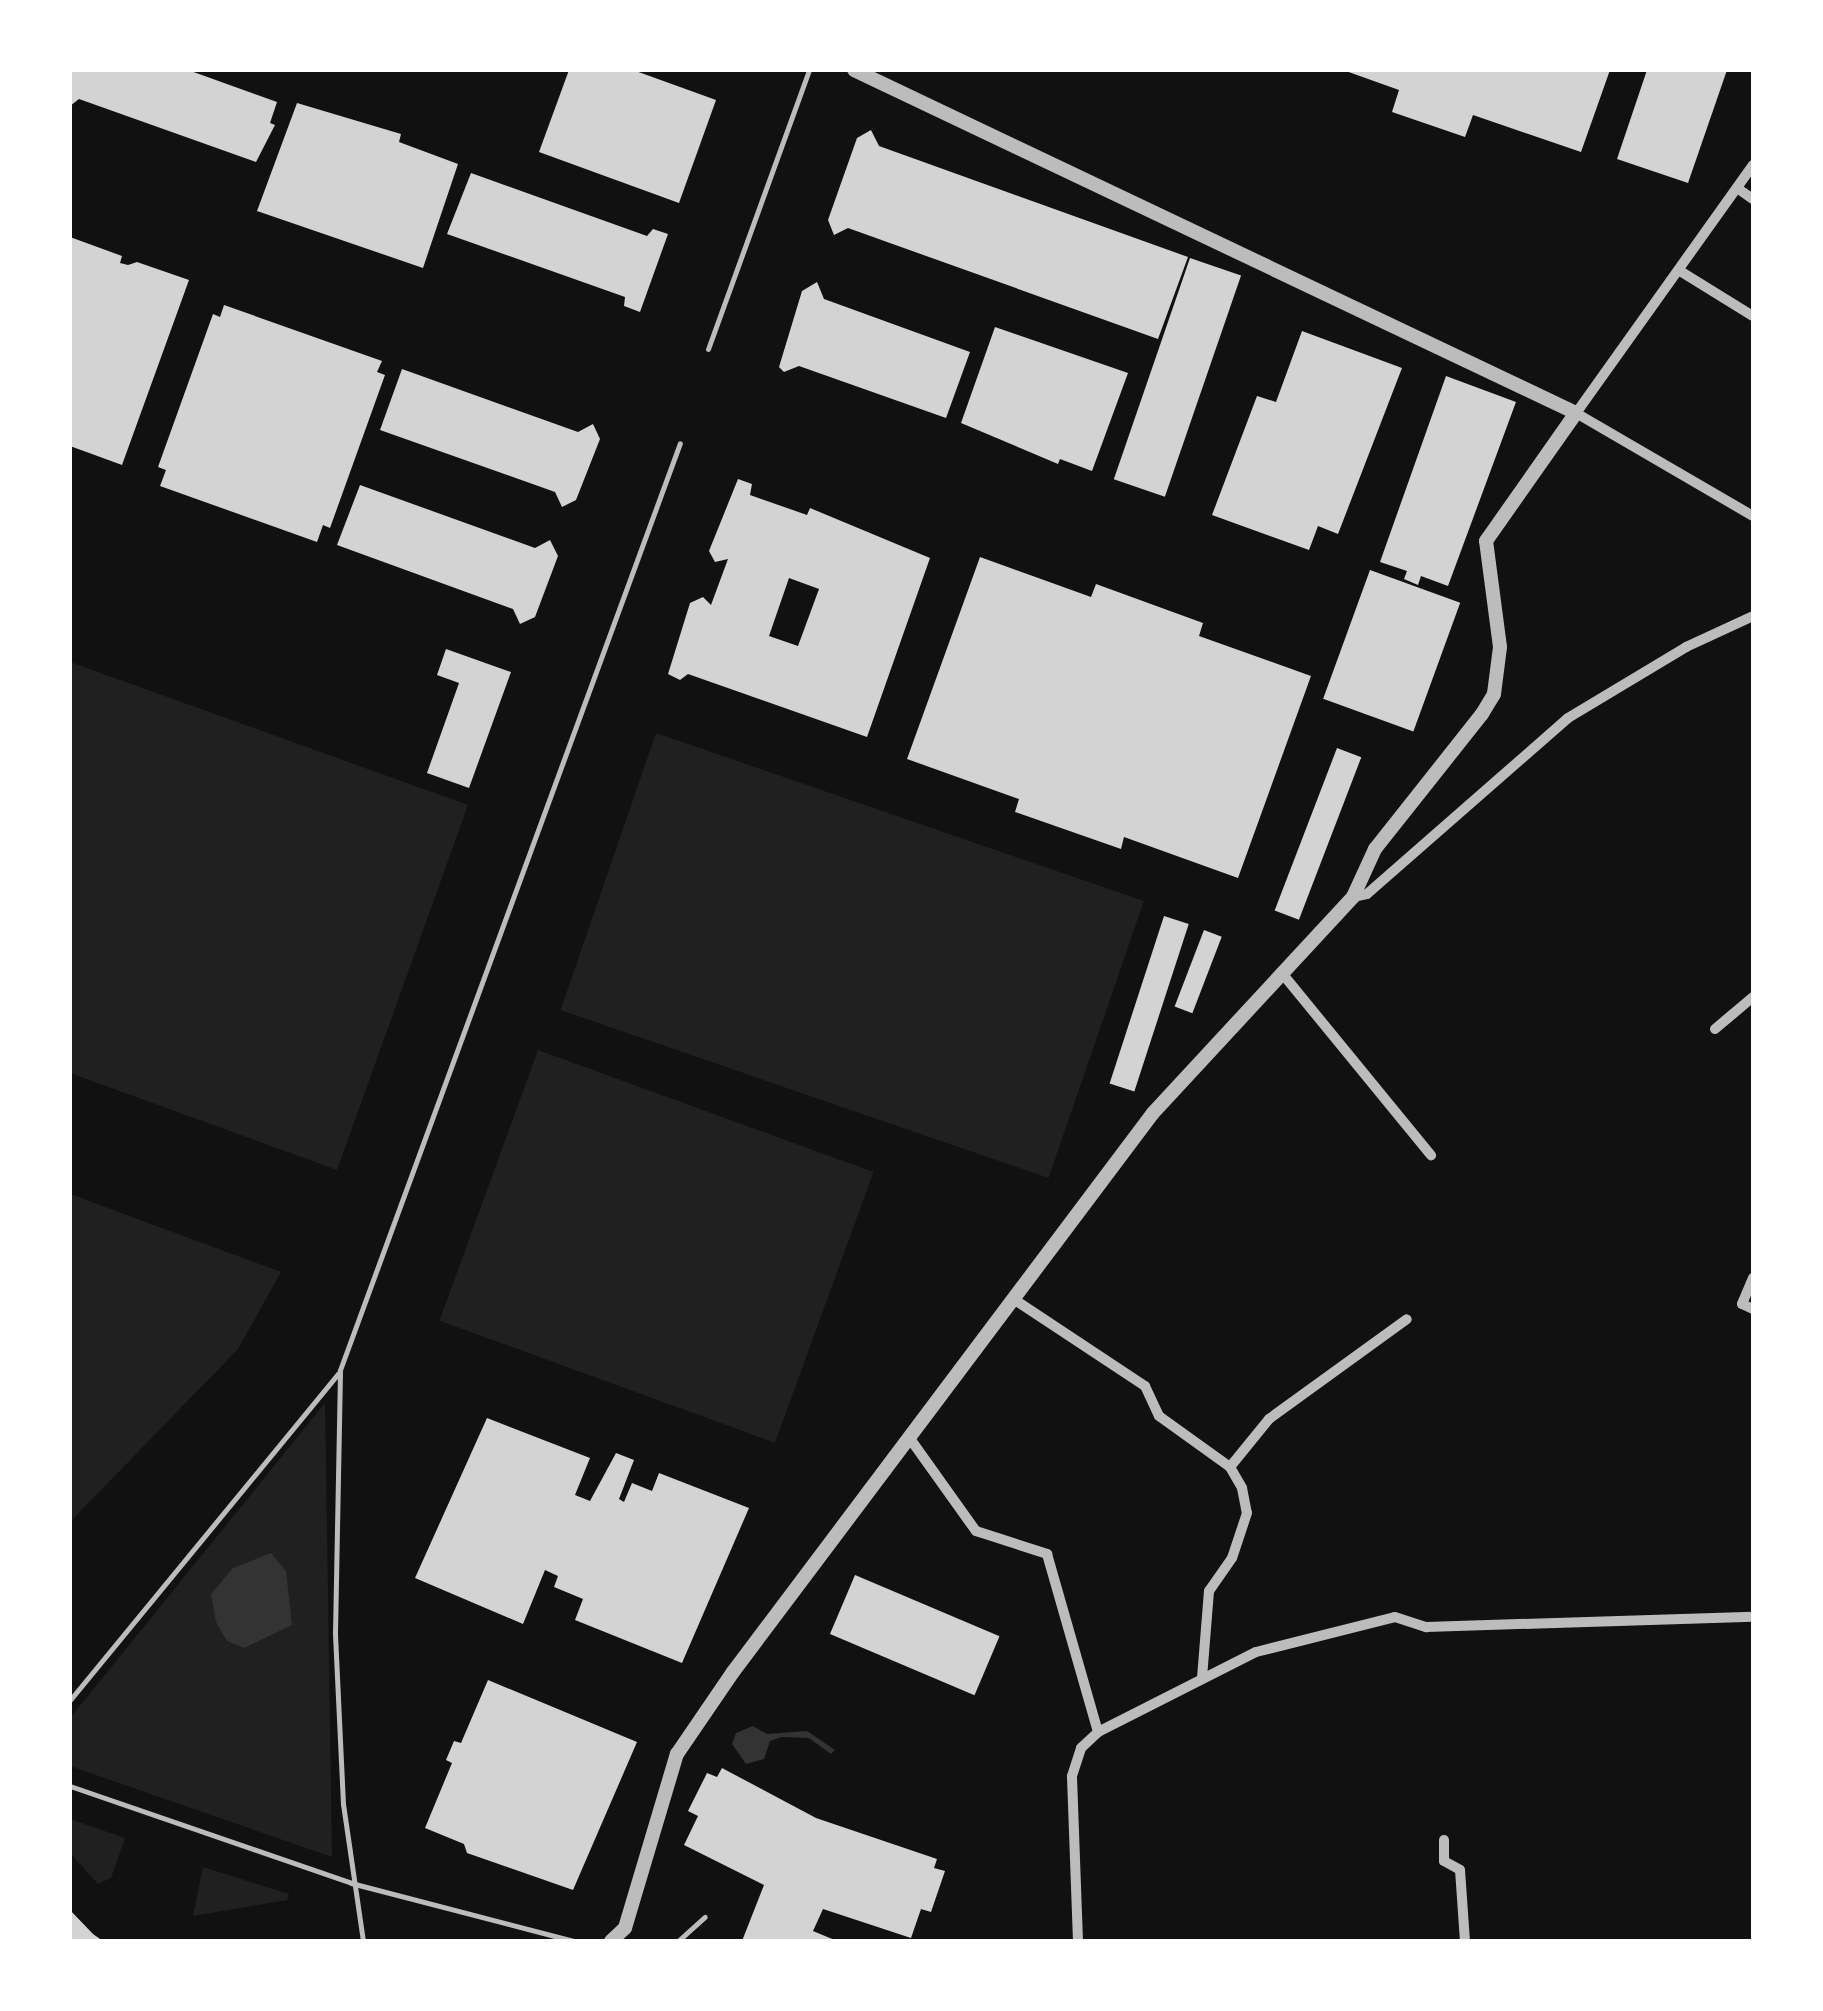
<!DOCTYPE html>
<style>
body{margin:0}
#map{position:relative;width:1823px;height:2011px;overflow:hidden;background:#111;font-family:"Times New Roman",serif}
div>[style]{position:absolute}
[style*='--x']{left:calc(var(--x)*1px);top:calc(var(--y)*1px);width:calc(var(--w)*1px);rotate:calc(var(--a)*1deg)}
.green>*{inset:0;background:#202020;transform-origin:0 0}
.water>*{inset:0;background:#333}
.building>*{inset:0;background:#d3d3d3;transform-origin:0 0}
.service>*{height:5px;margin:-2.5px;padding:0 2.5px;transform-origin:2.5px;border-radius:2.5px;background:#bcbcbc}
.minor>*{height:10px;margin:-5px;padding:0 5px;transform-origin:5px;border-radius:5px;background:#bcbcbc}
.tertiary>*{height:14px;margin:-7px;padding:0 7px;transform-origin:7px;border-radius:7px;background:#bcbcbc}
span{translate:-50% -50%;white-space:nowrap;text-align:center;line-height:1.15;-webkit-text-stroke:8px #fff;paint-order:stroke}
.frame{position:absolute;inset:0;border:72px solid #fff;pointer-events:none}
</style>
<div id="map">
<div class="green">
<i style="clip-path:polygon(70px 662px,468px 805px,337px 1170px,70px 1073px)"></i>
<i style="left:656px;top:733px;width:516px;height:293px;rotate:19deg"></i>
<i style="left:538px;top:1050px;width:357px;height:288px;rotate:20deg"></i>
<i style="clip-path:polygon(70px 1194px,281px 1272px,238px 1349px,70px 1522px)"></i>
<i style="clip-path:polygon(325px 1403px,332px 1857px,70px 1766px,70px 1718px)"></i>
<i style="clip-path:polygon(70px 1819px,125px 1838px,111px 1878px,98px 1884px,70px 1853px)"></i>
<i style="clip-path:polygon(203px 1867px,289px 1894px,287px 1900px,193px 1916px)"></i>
</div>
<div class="water">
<i style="clip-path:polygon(271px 1553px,286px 1571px,292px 1625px,244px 1648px,227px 1641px,216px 1622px,211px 1594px,233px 1568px)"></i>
<i style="clip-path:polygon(753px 1726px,767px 1734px,807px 1731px,835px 1750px,831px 1754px,809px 1738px,782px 1737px,770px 1741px,764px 1759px,746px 1764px,732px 1744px,736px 1733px)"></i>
</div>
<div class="building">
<i style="clip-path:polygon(70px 70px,188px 70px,277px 102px,270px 123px,275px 125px,256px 162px,79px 99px,70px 106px)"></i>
<i style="clip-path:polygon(569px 70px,633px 70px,716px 100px,679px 203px,539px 152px)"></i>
<i style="clip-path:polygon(1343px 70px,1610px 70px,1581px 152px,1473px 115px,1465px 137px,1392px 112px,1399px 90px)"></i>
<i style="clip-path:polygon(1647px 70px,1727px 70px,1688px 183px,1617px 159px)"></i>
<i style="clip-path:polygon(297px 103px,401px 134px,399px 142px,458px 164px,423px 268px,257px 211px)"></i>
<i style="clip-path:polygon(871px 130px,879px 146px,1188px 257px,1158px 339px,848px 228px,834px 235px,828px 220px,857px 138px)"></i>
<i style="clip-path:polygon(471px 173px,647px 236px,653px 229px,668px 234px,640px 312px,624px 306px,625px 297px,447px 234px)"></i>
<i style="clip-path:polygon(70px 237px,122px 256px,120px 263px,128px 265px,137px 262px,189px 280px,122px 465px,70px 446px)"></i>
<i style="left:1190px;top:258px;width:54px;height:234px;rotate:19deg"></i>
<i style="clip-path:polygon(817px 282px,824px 299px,970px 352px,946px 418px,799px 366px,784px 372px,779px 367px,802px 291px)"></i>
<i style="clip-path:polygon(224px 305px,382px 361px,377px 372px,385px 375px,330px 528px,323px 525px,317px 542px,160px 486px,166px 470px,158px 467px,213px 314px,220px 317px)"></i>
<i style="clip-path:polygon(995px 327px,1128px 373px,1092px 471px,1060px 459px,1058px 464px,961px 423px)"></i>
<i style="clip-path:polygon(1302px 331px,1402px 368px,1338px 534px,1318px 526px,1309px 550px,1212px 515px,1257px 396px,1276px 402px)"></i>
<i style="clip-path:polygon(402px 369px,578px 432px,593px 424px,600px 439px,576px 500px,562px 507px,555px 492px,380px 430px)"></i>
<i style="clip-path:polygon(1446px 376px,1516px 402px,1448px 586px,1421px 576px,1418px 585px,1404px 579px,1407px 571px,1380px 562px)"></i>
<i style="clip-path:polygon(evenodd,738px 479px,752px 484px,750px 495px,807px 515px,810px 508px,930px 558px,867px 737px,688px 674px,680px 680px,668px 674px,690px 603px,703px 597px,711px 605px,728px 559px,715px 562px,709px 551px,738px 479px,789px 578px,819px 589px,798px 646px,769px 636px,789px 578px)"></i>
<i style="clip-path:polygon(360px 485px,535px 548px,550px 540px,558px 556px,535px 617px,520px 624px,513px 609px,337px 545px)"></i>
<i style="clip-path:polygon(980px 557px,1091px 597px,1096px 584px,1203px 623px,1199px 636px,1311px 676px,1238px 878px,1124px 837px,1121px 849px,1015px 812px,1019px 799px,907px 759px)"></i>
<i style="left:1370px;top:570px;width:96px;height:137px;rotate:20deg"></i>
<i style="clip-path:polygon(446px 649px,511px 672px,469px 788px,427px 773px,459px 683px,437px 675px)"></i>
<i style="left:1337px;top:748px;width:26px;height:174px;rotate:21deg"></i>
<i style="left:1164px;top:916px;width:26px;height:176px;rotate:18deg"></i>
<i style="left:1204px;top:930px;width:19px;height:82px;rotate:21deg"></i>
<i style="clip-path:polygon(487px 1418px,590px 1458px,575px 1495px,590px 1501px,616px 1453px,634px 1460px,619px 1499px,624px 1502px,632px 1483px,652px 1491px,659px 1473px,749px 1508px,682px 1663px,575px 1620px,583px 1599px,554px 1587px,558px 1576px,545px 1570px,523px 1624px,415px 1578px)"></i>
<i style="left:855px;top:1575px;width:157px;height:64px;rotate:23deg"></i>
<i style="clip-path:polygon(488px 1680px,637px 1742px,573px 1890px,467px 1853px,464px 1844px,425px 1828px,452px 1763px,446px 1760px,454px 1741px,461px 1743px)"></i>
<i style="clip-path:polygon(722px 1768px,816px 1818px,937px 1859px,934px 1868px,945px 1871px,931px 1912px,921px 1909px,911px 1938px,823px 1909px,813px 1931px,837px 1941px,742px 1941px,764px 1885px,684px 1845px,698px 1816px,688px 1811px,707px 1773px,717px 1777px)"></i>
<i style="clip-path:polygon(70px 1910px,93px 1934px,103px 1941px,70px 1941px)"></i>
</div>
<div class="service">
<i style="--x:708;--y:349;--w:297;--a:-70.1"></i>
<i style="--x:70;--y:1700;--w:423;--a:-50.6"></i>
<i style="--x:70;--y:1786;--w:297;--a:19"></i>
<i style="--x:351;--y:1883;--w:230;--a:14.6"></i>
<i style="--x:363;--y:1941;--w:138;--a:-98.3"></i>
<i style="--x:343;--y:1804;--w:171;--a:-92.7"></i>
<i style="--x:335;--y:1633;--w:263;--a:-88.9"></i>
<i style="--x:340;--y:1370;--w:987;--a:-69.86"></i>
<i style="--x:678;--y:1941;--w:36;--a:-42"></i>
</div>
<div class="minor">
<i style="--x:1753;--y:165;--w:305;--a:125.5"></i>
<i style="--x:1576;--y:413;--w:205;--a:30.2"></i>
<i style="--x:1737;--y:188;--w:19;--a:35"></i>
<i style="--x:1680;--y:271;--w:86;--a:31.7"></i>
<i style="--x:1353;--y:897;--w:14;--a:-12"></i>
<i style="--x:1367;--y:894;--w:267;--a:-41.2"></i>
<i style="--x:1568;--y:718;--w:138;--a:-31"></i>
<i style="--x:1686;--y:647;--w:74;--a:-24.8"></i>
<i style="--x:1281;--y:972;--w:237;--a:50.7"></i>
<i style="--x:1715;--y:1029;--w:50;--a:-40.1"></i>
<i style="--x:1753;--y:1278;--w:28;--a:113"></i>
<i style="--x:1742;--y:1304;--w:12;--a:24"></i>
<i style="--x:1015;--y:1300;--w:156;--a:33.5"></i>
<i style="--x:1145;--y:1386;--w:33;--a:65"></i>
<i style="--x:1159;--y:1416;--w:87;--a:35.7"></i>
<i style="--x:1230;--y:1467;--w:24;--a:60"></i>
<i style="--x:1242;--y:1488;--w:25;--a:79"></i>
<i style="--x:1247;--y:1513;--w:47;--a:108.4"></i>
<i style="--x:1232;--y:1558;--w:40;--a:124.9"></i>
<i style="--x:1209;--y:1591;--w:87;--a:94.6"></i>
<i style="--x:911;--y:1440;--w:112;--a:54.5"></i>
<i style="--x:976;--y:1531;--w:75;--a:17.9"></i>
<i style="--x:1047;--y:1554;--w:185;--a:74"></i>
<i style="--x:1230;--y:1467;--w:62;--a:-50.9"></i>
<i style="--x:1269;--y:1419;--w:170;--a:-35.9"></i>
<i style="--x:1444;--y:1840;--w:21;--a:90"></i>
<i style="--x:1444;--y:1861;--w:18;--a:29"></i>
<i style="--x:1460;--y:1870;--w:71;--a:86"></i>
<i style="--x:1078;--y:1941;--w:165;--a:-92.1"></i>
<i style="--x:1072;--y:1776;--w:29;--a:-72"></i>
<i style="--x:1081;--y:1748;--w:23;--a:-43"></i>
<i style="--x:1098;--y:1732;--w:177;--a:-26.9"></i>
<i style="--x:1256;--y:1652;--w:143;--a:-14.1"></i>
<i style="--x:1395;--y:1617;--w:33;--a:18"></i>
<i style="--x:1426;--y:1627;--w:327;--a:-1.8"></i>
</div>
<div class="tertiary">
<i style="--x:611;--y:1941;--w:19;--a:-43"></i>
<i style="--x:625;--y:1928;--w:182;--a:-73.4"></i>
<i style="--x:677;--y:1754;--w:99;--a:-55.7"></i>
<i style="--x:733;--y:1672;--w:699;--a:-53.08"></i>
<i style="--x:1153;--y:1113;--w:294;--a:-47.2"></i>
<i style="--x:1353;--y:897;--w:53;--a:-65.4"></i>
<i style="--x:1375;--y:849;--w:172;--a:-51.6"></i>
<i style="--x:1482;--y:714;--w:23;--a:-59"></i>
<i style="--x:1494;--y:694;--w:47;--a:-82.7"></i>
<i style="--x:1500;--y:647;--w:107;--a:-97.5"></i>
<i style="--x:1486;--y:541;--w:156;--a:-54.9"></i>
<i style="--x:1576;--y:413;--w:799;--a:-154.59"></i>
</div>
<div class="frame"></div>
</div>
